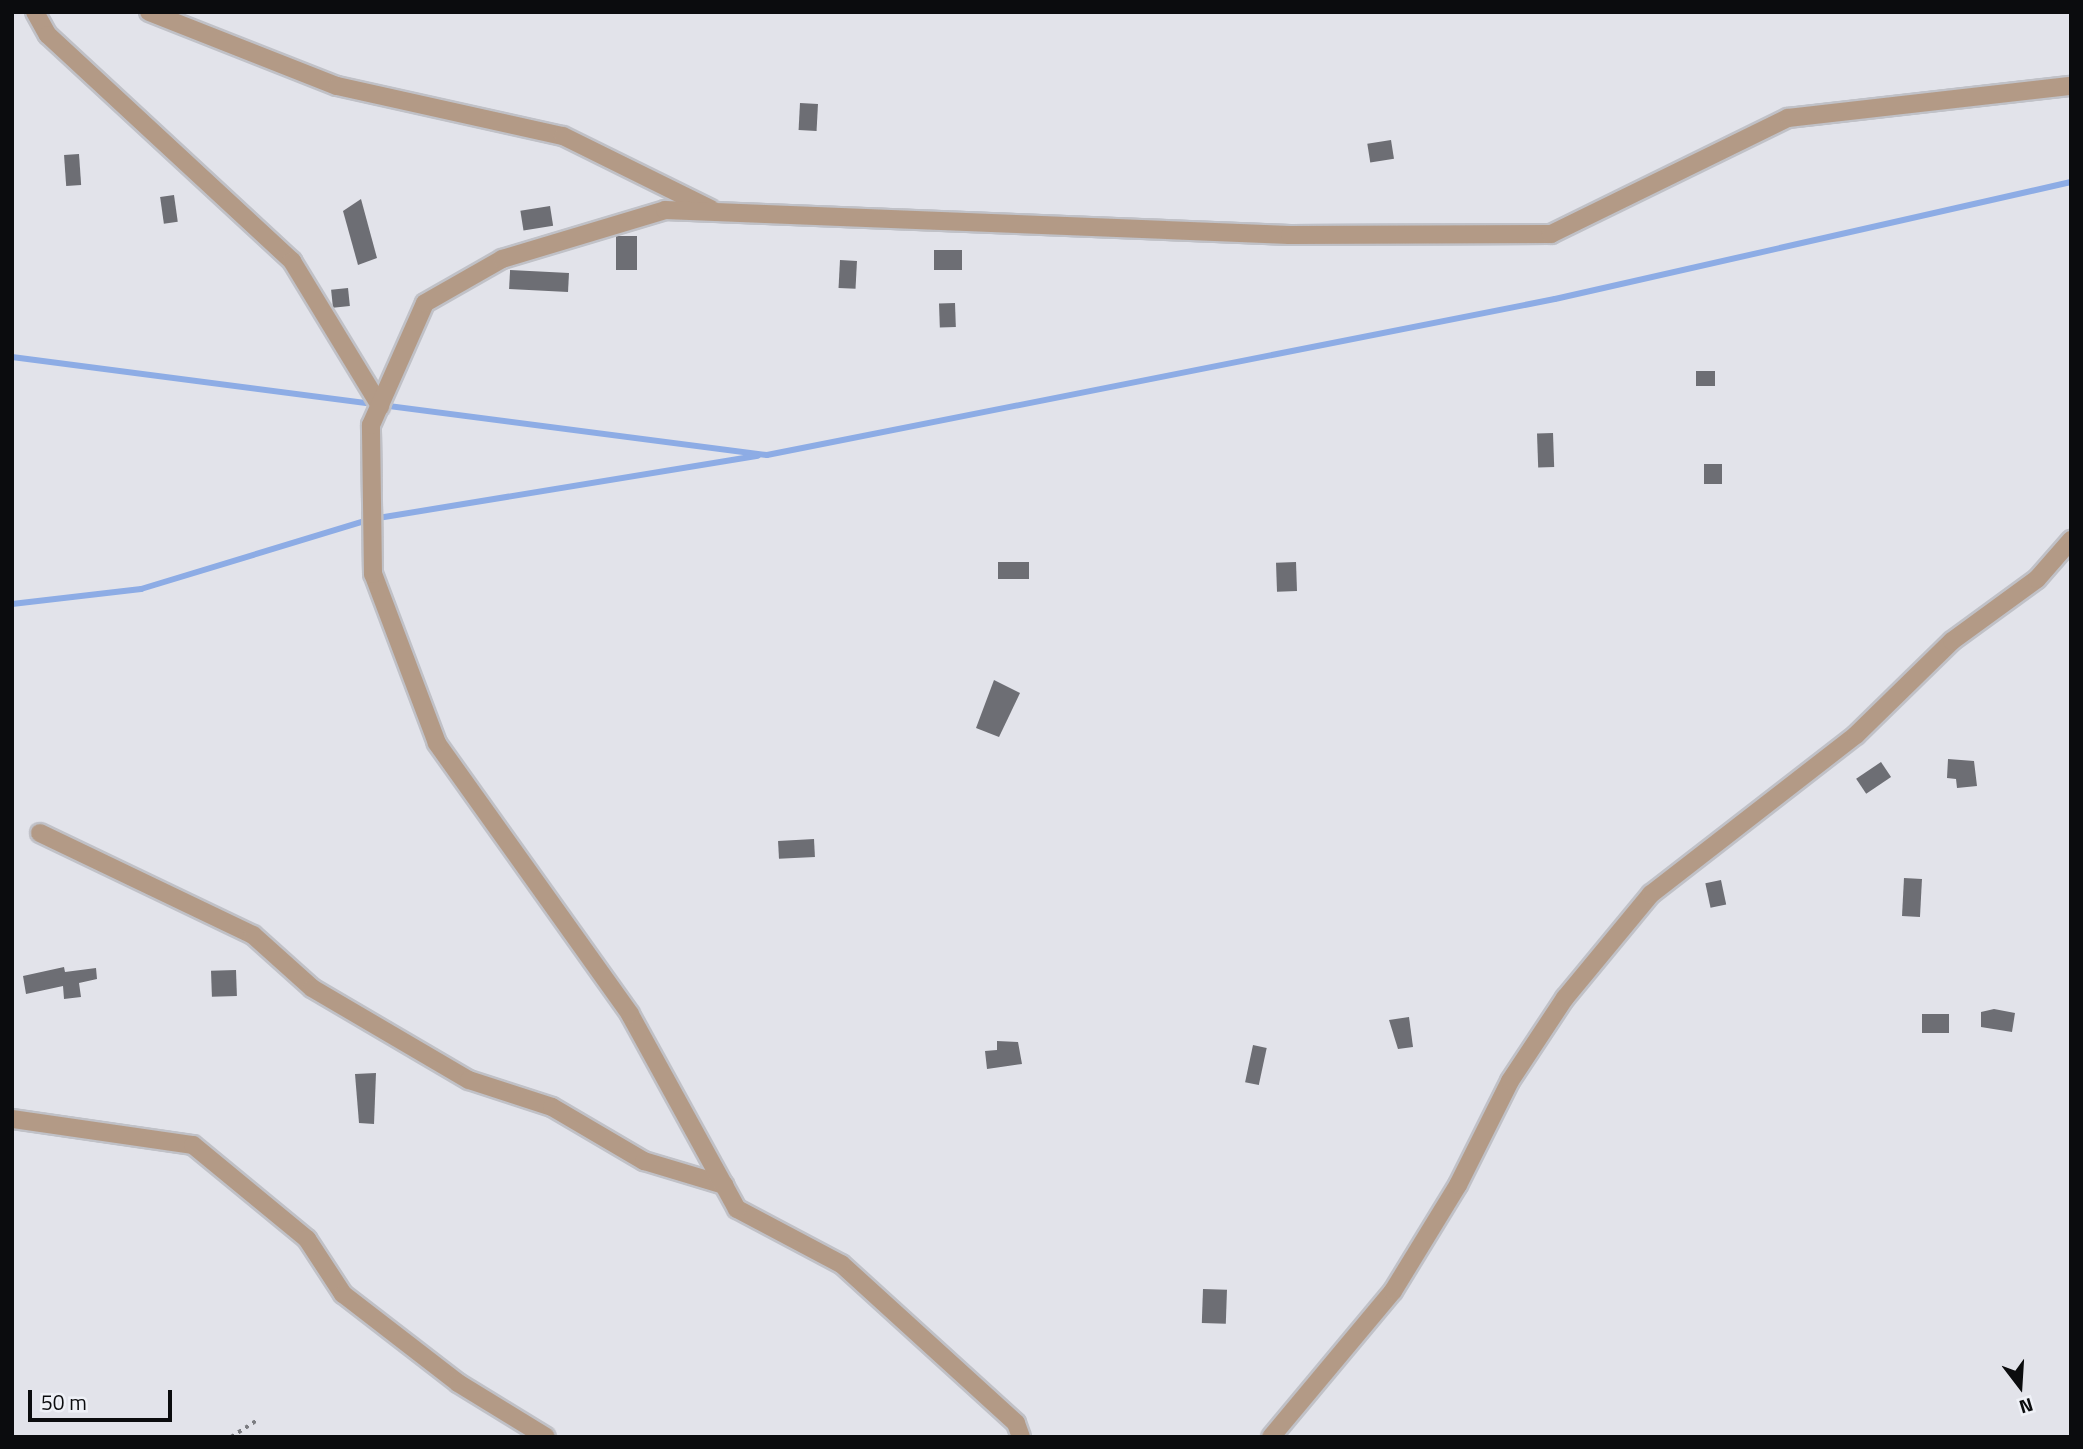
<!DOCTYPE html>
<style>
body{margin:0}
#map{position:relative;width:2083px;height:1449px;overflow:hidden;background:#e2e3ea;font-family:"Titillium Web",sans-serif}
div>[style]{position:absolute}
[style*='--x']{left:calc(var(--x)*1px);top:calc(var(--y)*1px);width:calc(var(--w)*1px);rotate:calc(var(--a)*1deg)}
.stream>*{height:6px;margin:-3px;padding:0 3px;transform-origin:3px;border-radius:3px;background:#8dace5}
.building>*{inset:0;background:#6d6e74;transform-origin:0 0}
.path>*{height:3.5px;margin-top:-1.75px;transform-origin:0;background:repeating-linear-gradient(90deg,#7c7d82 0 3.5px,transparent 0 8.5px)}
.roads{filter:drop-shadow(2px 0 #c0c1c7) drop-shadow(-2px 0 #c0c1c7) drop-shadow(0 2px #c0c1c7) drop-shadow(0 -2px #c0c1c7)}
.street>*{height:18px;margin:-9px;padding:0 9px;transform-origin:9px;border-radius:9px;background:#b39a86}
span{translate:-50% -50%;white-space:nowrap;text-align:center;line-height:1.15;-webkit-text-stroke:6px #eff1f7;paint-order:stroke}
.frame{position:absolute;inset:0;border:14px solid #0b0c0e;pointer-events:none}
.north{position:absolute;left:1985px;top:1351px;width:70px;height:70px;-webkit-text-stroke:5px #eff1f7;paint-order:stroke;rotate:163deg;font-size:19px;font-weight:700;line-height:28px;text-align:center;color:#0b0c0e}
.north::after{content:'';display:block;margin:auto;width:24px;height:32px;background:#0b0c0e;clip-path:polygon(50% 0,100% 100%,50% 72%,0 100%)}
.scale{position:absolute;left:28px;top:1390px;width:144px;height:32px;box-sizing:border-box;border:4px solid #0b0c0e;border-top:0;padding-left:9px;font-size:21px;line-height:24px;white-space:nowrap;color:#0b0c0e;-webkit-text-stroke:5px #eff1f7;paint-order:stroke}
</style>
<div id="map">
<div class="stream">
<i style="--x:12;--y:357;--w:761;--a:7.4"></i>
<i style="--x:767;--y:455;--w:803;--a:-11.2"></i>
<i style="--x:1555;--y:299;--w:529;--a:-12.78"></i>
<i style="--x:12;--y:604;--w:130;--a:-6.6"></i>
<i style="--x:141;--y:589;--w:241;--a:-16.9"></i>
<i style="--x:372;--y:519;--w:391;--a:-9.3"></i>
</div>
<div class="building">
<i style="left:800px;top:103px;width:18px;height:27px;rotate:3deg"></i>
<i style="left:1391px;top:140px;width:19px;height:24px;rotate:81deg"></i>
<i style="left:79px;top:154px;width:31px;height:15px;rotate:86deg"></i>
<i style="left:174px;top:195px;width:27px;height:14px;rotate:82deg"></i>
<i style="clip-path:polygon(361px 199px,377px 258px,358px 265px,343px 211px)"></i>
<i style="left:550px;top:206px;width:20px;height:30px;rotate:81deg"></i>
<i style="left:637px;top:236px;width:34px;height:21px;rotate:90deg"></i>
<i style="left:934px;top:250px;width:28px;height:20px"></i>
<i style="left:840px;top:260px;width:17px;height:28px;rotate:3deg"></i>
<i style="left:569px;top:273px;width:19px;height:59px;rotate:93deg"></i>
<i style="left:348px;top:288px;width:18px;height:17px;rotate:84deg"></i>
<i style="left:955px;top:303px;width:24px;height:16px;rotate:88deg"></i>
<i style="left:1696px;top:371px;width:19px;height:15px"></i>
<i style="left:1553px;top:433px;width:34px;height:16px;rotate:88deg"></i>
<i style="left:1704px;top:464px;width:18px;height:20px"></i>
<i style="left:998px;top:562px;width:31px;height:17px"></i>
<i style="left:1296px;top:562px;width:29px;height:20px;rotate:88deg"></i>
<i style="clip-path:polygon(994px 680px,1020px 693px,999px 737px,976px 728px)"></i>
<i style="clip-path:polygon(1948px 759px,1974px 761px,1977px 786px,1957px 788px,1956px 779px,1947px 778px)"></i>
<i style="left:1881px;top:762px;width:18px;height:30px;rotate:56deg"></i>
<i style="left:814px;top:839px;width:18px;height:36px;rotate:87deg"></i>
<i style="left:1904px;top:878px;width:18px;height:38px;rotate:3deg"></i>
<i style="left:1721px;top:880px;width:25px;height:16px;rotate:78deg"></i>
<i style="clip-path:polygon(64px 967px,65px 972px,96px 968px,97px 979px,79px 983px,81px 997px,64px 999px,63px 986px,26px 994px,23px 976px)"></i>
<i style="left:236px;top:970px;width:26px;height:25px;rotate:88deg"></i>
<i style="clip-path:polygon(1994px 1009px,2015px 1013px,2012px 1032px,1981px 1027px,1981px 1012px)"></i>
<i style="left:1922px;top:1014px;width:27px;height:19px"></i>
<i style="clip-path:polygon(1409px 1017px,1413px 1047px,1398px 1049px,1389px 1020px)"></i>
<i style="clip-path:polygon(997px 1041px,1018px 1042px,1022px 1064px,987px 1069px,985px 1051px,997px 1050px)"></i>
<i style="left:1253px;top:1045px;width:14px;height:38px;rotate:12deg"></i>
<i style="clip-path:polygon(376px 1073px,374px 1124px,359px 1123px,355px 1074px)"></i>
<i style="left:1203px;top:1289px;width:24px;height:34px;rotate:2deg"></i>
</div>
<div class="path">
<i style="--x:231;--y:1437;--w:31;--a:-33"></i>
</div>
<div class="roads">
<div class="street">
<i style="--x:35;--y:12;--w:26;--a:61"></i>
<i style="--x:48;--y:35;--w:333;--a:42.8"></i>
<i style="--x:292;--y:261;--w:170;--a:58.7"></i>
<i style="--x:149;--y:12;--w:202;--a:21.5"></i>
<i style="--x:337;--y:86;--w:231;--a:12.5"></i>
<i style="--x:563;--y:136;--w:165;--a:26.3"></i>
<i style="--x:40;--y:833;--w:236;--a:25.6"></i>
<i style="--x:253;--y:935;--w:79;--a:41.9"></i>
<i style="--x:312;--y:988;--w:182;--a:30.4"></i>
<i style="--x:469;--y:1080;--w:87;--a:18"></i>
<i style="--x:552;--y:1107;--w:107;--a:30.4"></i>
<i style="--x:644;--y:1161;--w:84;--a:16.7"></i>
<i style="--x:12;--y:1119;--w:183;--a:8.2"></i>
<i style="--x:193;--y:1145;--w:148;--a:39.5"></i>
<i style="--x:307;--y:1239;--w:66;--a:56.8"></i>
<i style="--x:343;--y:1294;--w:145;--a:37.7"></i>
<i style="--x:458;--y:1383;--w:103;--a:31.5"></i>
<i style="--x:1021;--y:1437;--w:15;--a:-110"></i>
<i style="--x:1016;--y:1423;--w:236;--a:-137.7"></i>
<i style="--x:841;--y:1264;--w:118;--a:-152.1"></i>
<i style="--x:737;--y:1209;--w:222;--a:-118.8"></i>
<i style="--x:630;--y:1014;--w:333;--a:-125.5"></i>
<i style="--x:437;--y:743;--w:181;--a:-110.7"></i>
<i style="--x:373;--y:574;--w:149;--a:-90.8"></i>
<i style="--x:371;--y:425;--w:133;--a:-66.1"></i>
<i style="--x:425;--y:303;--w:89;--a:-29.7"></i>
<i style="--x:502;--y:259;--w:170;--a:-16.7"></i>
<i style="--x:665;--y:210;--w:625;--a:2.29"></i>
<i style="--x:1290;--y:235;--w:261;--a:-0.2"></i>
<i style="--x:1551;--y:234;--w:264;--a:-26.1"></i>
<i style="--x:1788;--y:118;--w:285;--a:-6.5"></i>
<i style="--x:1271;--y:1437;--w:190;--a:-50.1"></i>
<i style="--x:1393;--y:1291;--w:124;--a:-58.5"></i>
<i style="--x:1458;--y:1185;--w:116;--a:-63.4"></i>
<i style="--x:1510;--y:1081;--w:100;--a:-56.5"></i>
<i style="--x:1565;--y:998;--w:135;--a:-50.4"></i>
<i style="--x:1651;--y:894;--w:259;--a:-37.8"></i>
<i style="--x:1856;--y:735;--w:134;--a:-44.4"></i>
<i style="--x:1952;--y:641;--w:105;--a:-36.1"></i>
<i style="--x:2037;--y:579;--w:52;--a:-48.9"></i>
</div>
</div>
<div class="frame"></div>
<div class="north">N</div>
<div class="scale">50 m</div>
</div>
